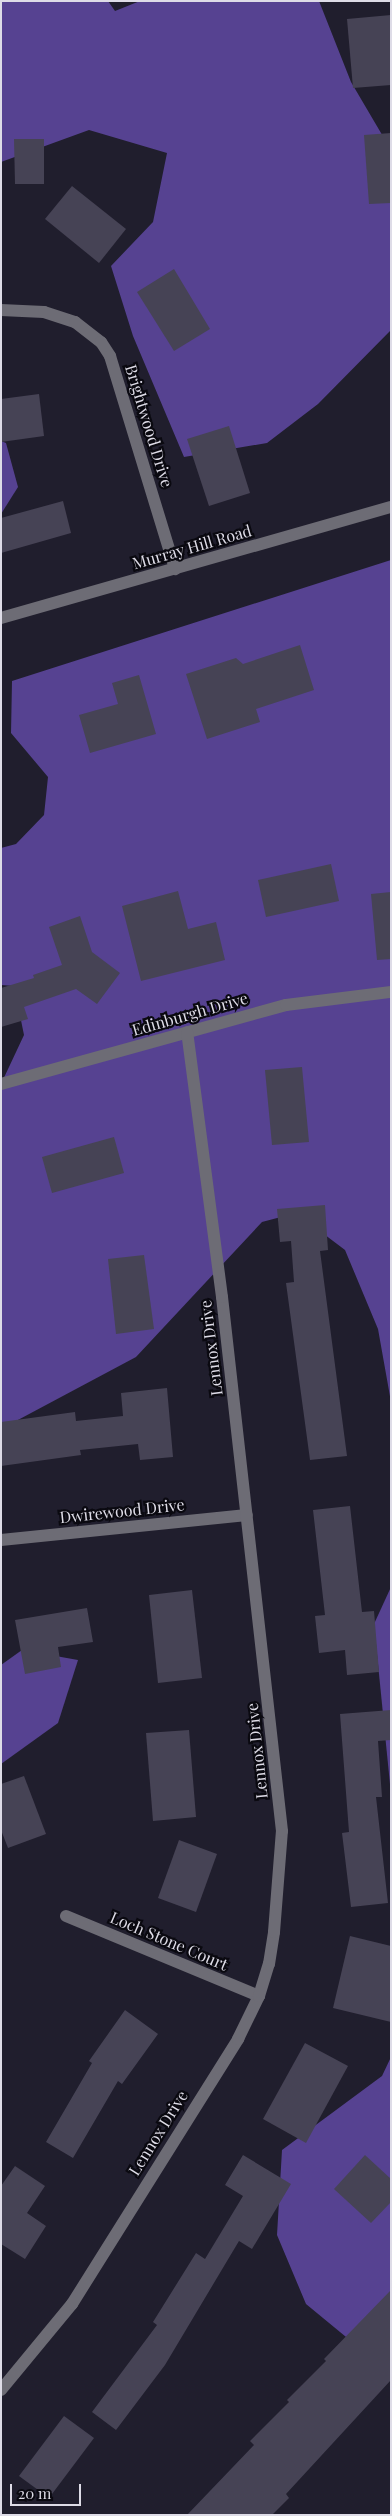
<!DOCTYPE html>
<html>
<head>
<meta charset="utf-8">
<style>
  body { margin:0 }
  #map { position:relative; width:392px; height:2516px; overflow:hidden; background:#201e2d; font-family:"Playfair Display",serif }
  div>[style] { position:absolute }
  .forest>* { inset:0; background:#564291 }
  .building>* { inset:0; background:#464355 }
  .minor>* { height:12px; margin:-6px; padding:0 6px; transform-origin:6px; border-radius:6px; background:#6d6c75 }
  span { translate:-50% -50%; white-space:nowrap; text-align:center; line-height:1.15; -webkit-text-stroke:4.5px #0a0910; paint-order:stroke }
  .street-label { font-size:16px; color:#dedce7 }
  .frame { position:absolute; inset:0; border:2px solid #dedce7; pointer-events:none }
  .scale { position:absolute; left:10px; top:2484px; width:71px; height:22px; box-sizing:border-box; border:2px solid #dedce7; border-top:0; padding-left:6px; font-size:15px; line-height:18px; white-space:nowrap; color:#dedce7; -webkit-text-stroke:4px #0a0910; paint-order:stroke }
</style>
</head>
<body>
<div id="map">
  <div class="forest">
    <i style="clip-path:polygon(1px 1px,108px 1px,115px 11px,140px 1px,319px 1px,351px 82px,391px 150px,391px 330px,318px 404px,267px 443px,184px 457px,133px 336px,111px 266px,153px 222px,167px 153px,89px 130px,1px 162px)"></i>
    <i style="clip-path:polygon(1px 441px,6px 443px,18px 487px,1px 514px)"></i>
    <i style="clip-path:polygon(391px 560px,391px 1402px,378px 1329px,345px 1250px,296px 1213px,262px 1222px,136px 1357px,1px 1429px,1px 1084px,24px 1035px,14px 986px,1px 985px,1px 848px,16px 844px,44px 815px,48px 777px,11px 733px,12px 681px)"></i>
    <i style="clip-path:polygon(391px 1587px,391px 1794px,374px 1624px)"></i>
    <i style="clip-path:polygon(22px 1650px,78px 1660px,58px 1723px,1px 1764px,1px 1665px)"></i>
    <i style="clip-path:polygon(391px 2057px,391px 2374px,306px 2304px,277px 2235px,282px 2150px,382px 2076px)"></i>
  </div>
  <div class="building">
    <i style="clip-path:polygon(391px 15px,391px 85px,353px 88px,347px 19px)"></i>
    <i style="clip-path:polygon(391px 133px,391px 203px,369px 204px,364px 135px)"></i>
    <i style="clip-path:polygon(14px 139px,44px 139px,44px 184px,15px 184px)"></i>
    <i style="clip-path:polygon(72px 186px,126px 229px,99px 263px,45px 219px)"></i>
    <i style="clip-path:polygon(174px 269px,210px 329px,174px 351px,137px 292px)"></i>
    <i style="clip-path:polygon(39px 394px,44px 436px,1px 442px,1px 399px)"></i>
    <i style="clip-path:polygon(229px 426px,250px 493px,209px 506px,187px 439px)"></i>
    <i style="clip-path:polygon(63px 501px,71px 533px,1px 553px,1px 518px)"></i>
    <i style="clip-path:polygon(300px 645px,314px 690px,256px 709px,260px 722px,207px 739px,186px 674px,236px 658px,243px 664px)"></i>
    <i style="clip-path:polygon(139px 675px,156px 734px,90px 753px,79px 715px,118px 704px,112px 683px)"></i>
    <i style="clip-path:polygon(331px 864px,339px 901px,266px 917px,258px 880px)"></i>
    <i style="clip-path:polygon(178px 891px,188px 929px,216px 922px,225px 960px,141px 981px,122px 906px)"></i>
    <i style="clip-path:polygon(391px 892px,391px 959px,377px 960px,371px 894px)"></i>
    <i style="clip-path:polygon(80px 916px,92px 952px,120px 973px,97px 1004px,76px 989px,24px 1007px,28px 1019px,1px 1027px,1px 988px,34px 978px,33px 975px,62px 965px,49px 927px)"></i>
    <i style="clip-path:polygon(302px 1067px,309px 1142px,272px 1145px,265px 1070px)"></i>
    <i style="clip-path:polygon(114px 1137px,124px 1173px,52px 1193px,42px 1157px)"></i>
    <i style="clip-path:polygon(325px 1205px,328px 1250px,320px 1251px,347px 1456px,310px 1460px,286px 1283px,294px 1282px,291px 1241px,280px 1242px,277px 1209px)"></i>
    <i style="clip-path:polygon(144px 1255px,154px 1329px,116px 1334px,108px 1259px)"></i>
    <i style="clip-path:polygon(167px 1388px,173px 1457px,140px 1460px,138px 1444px,80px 1450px,81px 1455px,1px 1466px,1px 1422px,75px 1412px,76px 1421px,123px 1416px,121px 1393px)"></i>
    <i style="clip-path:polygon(350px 1506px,362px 1612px,374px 1611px,379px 1672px,347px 1675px,345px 1650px,319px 1653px,315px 1616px,325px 1615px,313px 1510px)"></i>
    <i style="clip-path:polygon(192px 1590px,202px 1678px,158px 1683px,149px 1595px)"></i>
    <i style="clip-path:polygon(87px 1608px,93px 1642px,58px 1647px,61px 1667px,25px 1674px,15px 1620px)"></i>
    <i style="clip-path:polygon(391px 1710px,391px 1740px,378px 1741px,382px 1797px,376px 1797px,388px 1903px,351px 1907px,342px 1833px,349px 1832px,340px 1714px)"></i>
    <i style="clip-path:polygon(189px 1730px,196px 1817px,153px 1821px,146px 1733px)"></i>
    <i style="clip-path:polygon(24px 1776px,46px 1834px,8px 1848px,1px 1830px,1px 1784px)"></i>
    <i style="clip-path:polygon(179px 1840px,217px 1854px,196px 1912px,158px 1898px)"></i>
    <i style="clip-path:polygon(350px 1936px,391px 1946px,391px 2022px,333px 2008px)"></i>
    <i style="clip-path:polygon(125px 2010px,158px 2034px,122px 2084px,118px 2081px,73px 2158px,46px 2142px,92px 2063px,89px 2061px)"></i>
    <i style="clip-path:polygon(305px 2043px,348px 2066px,306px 2143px,263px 2119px)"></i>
    <i style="clip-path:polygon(243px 2155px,291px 2184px,252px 2249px,239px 2241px,165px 2365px,116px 2430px,92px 2412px,157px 2325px,153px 2322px,196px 2253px,205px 2259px,243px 2196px,225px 2185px)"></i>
    <i style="clip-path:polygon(365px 2155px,391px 2179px,391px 2202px,371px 2223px,334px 2189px)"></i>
    <i style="clip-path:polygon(15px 2166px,45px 2186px,27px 2213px,46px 2226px,25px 2259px,1px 2244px,1px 2186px)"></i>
    <i style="clip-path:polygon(391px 2290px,391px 2380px,286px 2494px,289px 2498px,272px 2515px,187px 2515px,254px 2445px,250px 2441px,289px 2402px,287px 2400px,326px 2361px,324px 2359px)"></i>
    <i style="clip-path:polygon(64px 2416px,94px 2438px,49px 2498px,19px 2476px)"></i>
  </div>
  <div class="minor">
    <i style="left:1px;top:310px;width:43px;rotate:2.7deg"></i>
    <i style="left:44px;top:312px;width:33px;rotate:18deg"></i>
    <i style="left:75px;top:322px;width:33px;rotate:38deg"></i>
    <i style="left:101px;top:342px;width:17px;rotate:57deg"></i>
    <i style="left:110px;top:356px;width:223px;rotate:73deg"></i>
    <i style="left:1px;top:618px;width:405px;rotate:-15.9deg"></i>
    <i style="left:1px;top:1084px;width:296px;rotate:-15.5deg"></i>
    <i style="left:286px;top:1005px;width:106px;rotate:-7.1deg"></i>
    <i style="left:1px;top:1540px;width:247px;rotate:-5.8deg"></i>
    <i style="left:66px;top:1916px;width:209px;rotate:22.5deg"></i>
    <i style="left:1px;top:2390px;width:112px;rotate:-50.5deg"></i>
    <i style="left:72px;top:2304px;width:313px;rotate:-57.9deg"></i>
    <i style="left:238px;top:2039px;width:48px;rotate:-64deg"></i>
    <i style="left:259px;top:1996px;width:34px;rotate:-73deg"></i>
    <i style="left:269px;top:1964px;width:32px;rotate:-81deg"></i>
    <i style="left:274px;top:1932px;width:101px;rotate:-85.5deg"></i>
    <i style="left:282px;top:1831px;width:537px;rotate:-96.41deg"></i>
    <i style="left:222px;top:1297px;width:267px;rotate:-97.5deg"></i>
  </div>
  <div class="street-label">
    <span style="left:149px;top:426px;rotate:73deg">Brightwood Drive</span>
    <span style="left:192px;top:547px;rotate:-16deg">Murray Hill Road</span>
    <span style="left:190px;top:1014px;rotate:-16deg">Edinburgh Drive</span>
    <span style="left:211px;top:1348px;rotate:-97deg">Lennox Drive</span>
    <span style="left:122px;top:1511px;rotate:-6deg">Dwirewood Drive</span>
    <span style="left:257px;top:1751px;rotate:-96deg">Lennox Drive</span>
    <span style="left:169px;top:1941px;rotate:23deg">Loch Stone Court</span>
    <span style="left:158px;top:2133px;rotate:-58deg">Lennox Drive</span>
  </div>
  <div class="frame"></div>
  <div class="scale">20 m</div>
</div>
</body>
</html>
